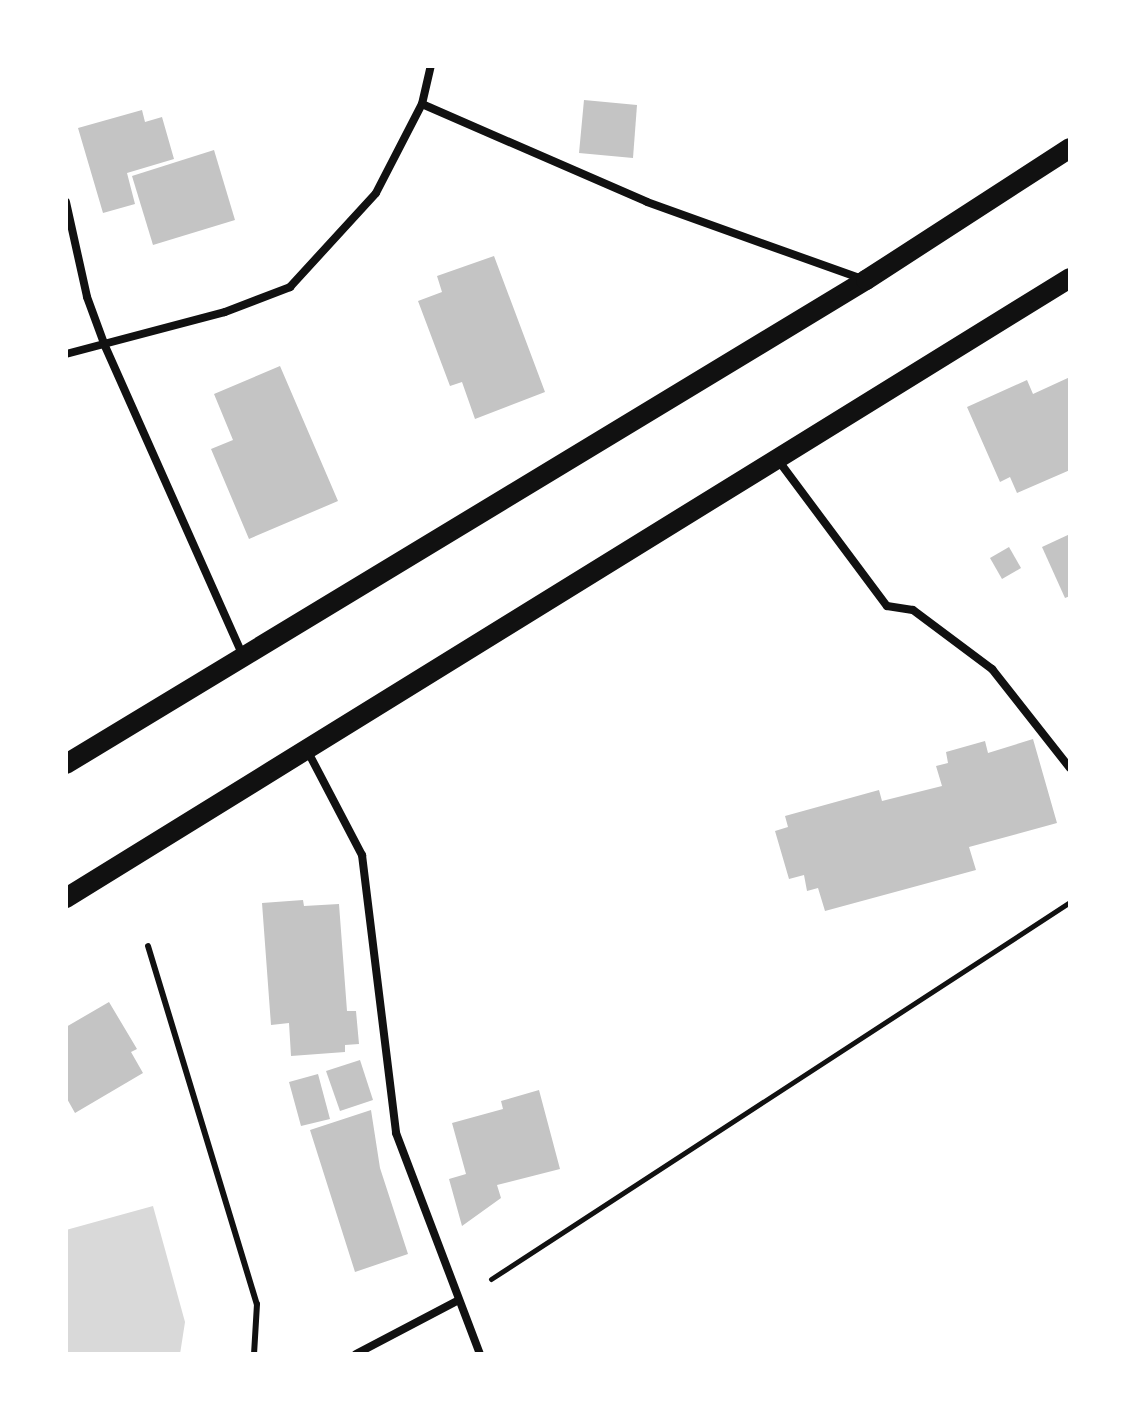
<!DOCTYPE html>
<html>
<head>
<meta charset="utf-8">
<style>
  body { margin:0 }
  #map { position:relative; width:1136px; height:1420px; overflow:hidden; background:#fff; font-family:"Titillium Web",sans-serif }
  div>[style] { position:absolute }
  .water>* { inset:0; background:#d9d9d9 }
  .building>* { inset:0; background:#c4c4c4 }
  .path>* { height:5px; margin:-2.5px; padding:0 2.5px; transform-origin:2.5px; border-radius:2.5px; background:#111 }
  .service>* { height:6px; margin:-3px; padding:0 3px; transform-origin:3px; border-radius:3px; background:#111 }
  .minor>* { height:8px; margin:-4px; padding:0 4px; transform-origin:4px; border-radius:4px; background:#111 }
  .primary>* { height:20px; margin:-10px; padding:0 10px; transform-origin:10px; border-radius:10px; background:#111 }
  span { translate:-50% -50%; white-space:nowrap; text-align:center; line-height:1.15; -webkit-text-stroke:8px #fff; paint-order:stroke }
  .frame { position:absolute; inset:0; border:68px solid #fff; pointer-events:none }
</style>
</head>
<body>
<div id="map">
  <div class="water">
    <i style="clip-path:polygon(153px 1206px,185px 1322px,180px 1354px,66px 1354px,66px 1230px)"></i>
  </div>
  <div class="building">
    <i style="clip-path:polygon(584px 100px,637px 105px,633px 158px,579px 153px)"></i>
    <i style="clip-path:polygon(142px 110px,145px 122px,162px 117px,174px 159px,127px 173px,135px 204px,103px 213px,78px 128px)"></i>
    <i style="clip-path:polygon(214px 150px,235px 220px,153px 245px,132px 176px)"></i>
    <i style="clip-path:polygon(494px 256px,545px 392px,475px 419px,462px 382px,450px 386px,418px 301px,442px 292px,437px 276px)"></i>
    <i style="clip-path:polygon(280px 366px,338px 501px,249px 539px,211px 449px,233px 440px,214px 394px)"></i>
    <i style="clip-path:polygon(1070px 377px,1070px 470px,1017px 493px,1010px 477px,1000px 482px,967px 407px,1027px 380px,1033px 394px)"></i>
    <i style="clip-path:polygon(1070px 534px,1070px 596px,1065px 598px,1042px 547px)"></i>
    <i style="clip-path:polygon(1009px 547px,1021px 568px,1002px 579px,990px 558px)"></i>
    <i style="clip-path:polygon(1033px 739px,1057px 823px,969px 847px,976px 870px,825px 911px,818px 888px,807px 891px,804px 875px,789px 879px,775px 831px,788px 827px,785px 816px,879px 790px,882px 801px,942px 786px,936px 766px,948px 763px,946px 752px,985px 741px,988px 753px)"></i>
    <i style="clip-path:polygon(303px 900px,304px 906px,339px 904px,347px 1011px,356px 1011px,359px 1044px,345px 1045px,345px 1052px,291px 1056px,289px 1023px,271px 1025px,262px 903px)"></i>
    <i style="clip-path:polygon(109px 1002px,137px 1049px,131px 1052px,143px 1073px,75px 1113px,66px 1097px,66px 1027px)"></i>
    <i style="clip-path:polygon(360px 1060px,373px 1100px,340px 1111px,326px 1071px)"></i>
    <i style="clip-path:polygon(318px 1074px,330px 1119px,301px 1126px,289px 1082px)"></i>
    <i style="clip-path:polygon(539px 1090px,560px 1169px,497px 1185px,501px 1198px,462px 1226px,449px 1179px,466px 1174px,452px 1123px,503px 1109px,501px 1101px)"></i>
    <i style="clip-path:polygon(371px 1110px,380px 1168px,408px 1254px,355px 1272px,310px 1130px)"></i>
  </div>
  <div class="path">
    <i style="left:491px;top:1279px;width:691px;rotate:-33.07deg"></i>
  </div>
  <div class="service">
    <i style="left:148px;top:946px;width:374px;rotate:73.1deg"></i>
    <i style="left:257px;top:1304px;width:50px;rotate:93.4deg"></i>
  </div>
  <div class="minor">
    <i style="left:422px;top:104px;width:245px;rotate:23.5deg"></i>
    <i style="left:647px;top:202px;width:228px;rotate:19.7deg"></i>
    <i style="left:66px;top:202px;width:97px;rotate:77.5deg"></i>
    <i style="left:87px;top:297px;width:52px;rotate:69.8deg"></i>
    <i style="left:105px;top:346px;width:337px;rotate:66deg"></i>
    <i style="left:66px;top:354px;width:164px;rotate:-14.8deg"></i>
    <i style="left:225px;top:312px;width:70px;rotate:-21deg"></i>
    <i style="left:290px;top:287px;width:127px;rotate:-47.5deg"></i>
    <i style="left:376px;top:193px;width:100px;rotate:-62.7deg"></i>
    <i style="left:422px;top:104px;width:39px;rotate:-77deg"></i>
    <i style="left:778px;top:460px;width:182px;rotate:53.3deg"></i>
    <i style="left:887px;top:606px;width:26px;rotate:9deg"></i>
    <i style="left:913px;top:610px;width:99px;rotate:36.8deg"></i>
    <i style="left:992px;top:669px;width:126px;rotate:51.8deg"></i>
    <i style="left:307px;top:750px;width:119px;rotate:62.4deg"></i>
    <i style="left:362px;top:855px;width:280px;rotate:83deg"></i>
    <i style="left:396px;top:1133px;width:236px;rotate:69.2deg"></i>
    <i style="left:356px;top:1354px;width:114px;rotate:-27.7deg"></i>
  </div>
  <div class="primary">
    <i style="left:66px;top:764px;width:935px;rotate:-31.17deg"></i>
    <i style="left:866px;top:280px;width:243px;rotate:-32.9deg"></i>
    <i style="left:66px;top:898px;width:1180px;rotate:-31.7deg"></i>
  </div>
  <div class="frame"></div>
</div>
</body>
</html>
